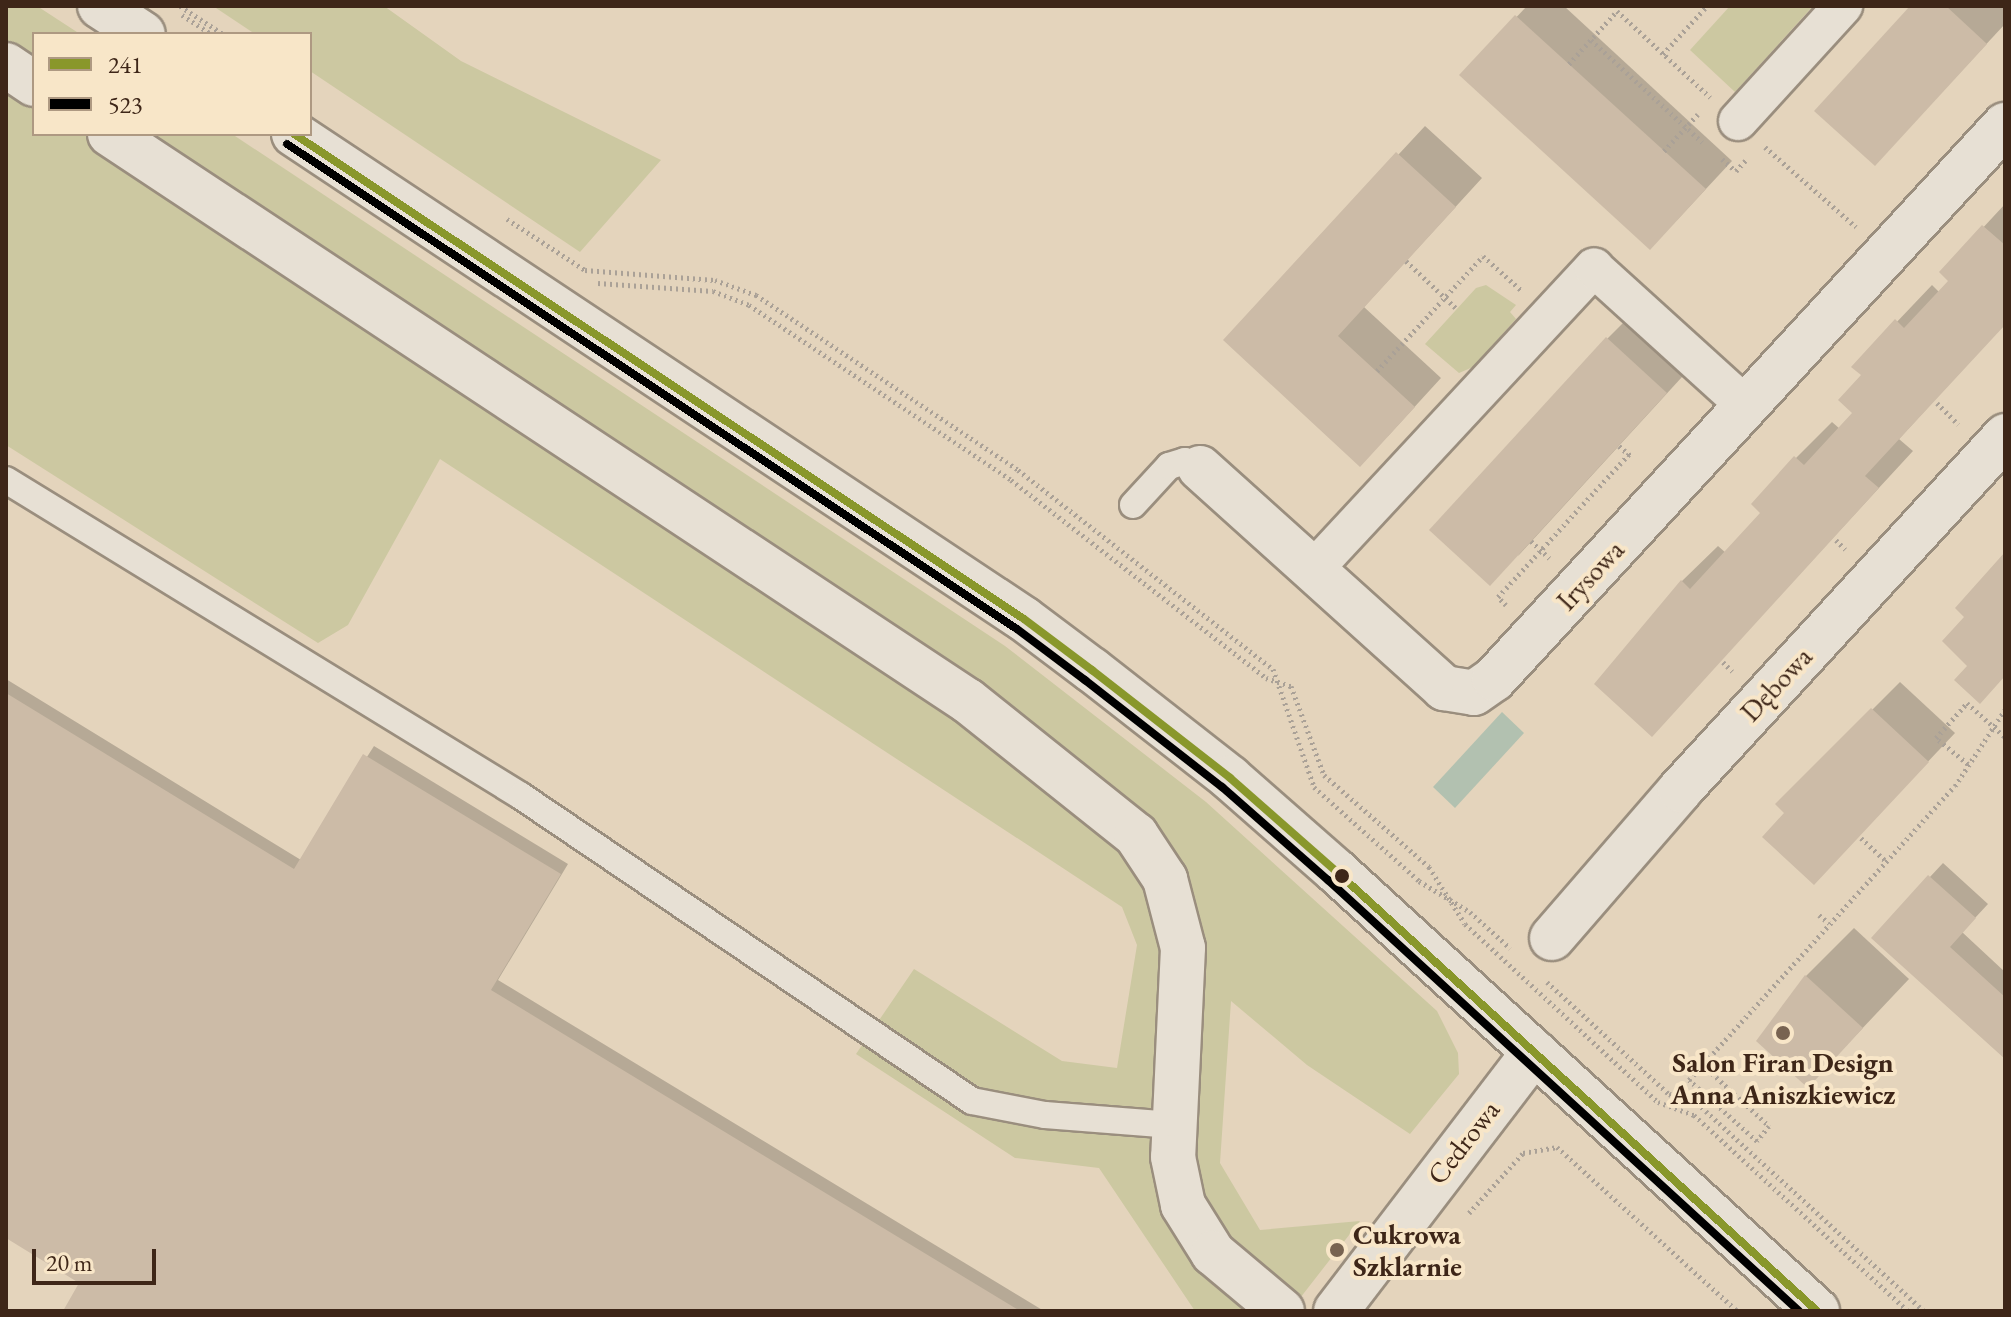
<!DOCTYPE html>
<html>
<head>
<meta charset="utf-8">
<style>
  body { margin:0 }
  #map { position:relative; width:2011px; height:1317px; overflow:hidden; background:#e4d4bc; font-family:"EB Garamond",serif }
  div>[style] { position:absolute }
  .green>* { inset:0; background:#ccc8a1 }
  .water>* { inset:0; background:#b2c1b0 }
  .shadow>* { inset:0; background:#0003 }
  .building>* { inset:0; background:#ccbba7 }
  .path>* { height:5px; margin-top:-2.5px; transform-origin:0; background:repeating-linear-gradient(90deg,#aaa197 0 2px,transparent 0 6px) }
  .roads { filter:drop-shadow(2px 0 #9a8e7e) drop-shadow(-2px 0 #9a8e7e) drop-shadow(0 2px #9a8e7e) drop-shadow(0 -2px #9a8e7e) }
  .service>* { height:26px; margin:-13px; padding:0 13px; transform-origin:13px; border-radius:13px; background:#e7e0d4 }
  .pedestrian>* { height:38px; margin:-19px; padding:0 19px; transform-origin:19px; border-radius:19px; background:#e7e0d4 }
  .minor>* { height:44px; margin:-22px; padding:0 22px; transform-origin:22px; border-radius:22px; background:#e7e0d4 }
  .tertiary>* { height:44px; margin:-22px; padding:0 22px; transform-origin:22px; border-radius:22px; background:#e7e0d4 }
  .bus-1>* { height:8px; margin:-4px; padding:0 4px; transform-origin:4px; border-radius:4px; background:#89972b }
  .bus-2>* { height:8px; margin:-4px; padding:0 4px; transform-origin:4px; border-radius:4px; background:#000 }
  .dots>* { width:22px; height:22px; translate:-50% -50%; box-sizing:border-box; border:4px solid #f8e6c8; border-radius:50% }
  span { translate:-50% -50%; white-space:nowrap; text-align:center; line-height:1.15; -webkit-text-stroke:8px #f8e6c8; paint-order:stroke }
  .street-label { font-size:28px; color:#3e2618 }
  .poi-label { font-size:28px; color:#3e2618; font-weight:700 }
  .left { translate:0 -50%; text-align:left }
  .frame { position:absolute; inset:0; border:8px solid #3e2618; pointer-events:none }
  .legend { position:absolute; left:32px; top:32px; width:280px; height:104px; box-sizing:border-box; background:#f8e6c8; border:2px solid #ae9982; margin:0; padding:10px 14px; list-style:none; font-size:24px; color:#3e2618 }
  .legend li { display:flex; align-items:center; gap:16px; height:40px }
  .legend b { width:40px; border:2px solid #ae9982 }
  .scale { position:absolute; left:32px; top:1249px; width:124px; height:36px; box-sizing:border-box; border:4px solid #3e2618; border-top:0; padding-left:10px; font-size:24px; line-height:28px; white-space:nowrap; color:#3e2618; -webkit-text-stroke:6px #f8e6c8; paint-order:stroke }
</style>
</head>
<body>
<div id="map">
  <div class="green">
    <i style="clip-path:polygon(6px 6px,37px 6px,80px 34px,34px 34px,34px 134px,232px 134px,1005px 646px,1206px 802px,1437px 1011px,1458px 1053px,1459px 1074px,1410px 1134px,1307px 1065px,1231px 1001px,1220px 1163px,1260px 1230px,1360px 1221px,1290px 1311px,1195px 1311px,1099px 1168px,1015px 1158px,856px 1054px,914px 969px,1062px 1061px,1117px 1068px,1137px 945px,1122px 907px,440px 459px,348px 625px,318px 643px,6px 445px)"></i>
    <i style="clip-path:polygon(213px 6px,384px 6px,461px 61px,661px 160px,580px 252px,310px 71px,310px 34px,255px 34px)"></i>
    <i style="clip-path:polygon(1730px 6px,1813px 6px,1735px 92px,1690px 50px)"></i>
    <i style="clip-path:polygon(1486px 285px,1516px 305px,1510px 312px,1516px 319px,1473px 367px,1459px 373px,1425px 344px,1476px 288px)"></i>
  </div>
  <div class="water">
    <i style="clip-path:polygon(1502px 712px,1524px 733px,1455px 808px,1433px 787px)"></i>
  </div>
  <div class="shadow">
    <i style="clip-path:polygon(1527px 6px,1564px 6px,1732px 161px,1677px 220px,1462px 75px)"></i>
    <i style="clip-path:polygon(1913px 6px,2003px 6px,2005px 24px,1875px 164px)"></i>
    <i style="clip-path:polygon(1425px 126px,1482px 178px,1364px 307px,1441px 378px,1388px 436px,1226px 340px)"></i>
    <i style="clip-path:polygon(2005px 204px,2005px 323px,1899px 439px,1913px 451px,1652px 734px,1596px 683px,1682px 581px,1718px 546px,1726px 553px,1763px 512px,1796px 458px,1832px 422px,1840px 429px,1855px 413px,1864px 375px,1854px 367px,1932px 285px,1940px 293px,1951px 281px,1942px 272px)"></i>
    <i style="clip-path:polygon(1635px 311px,1693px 365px,1518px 556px,1607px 339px)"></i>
    <i style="clip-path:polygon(6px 679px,301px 860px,374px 746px,568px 864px,498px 980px,1044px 1311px,65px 1311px,82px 1282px,6px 1236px)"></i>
    <i style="clip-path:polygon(1900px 682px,1955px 733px,1841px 854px,1778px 804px)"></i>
    <i style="clip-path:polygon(1943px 863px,1988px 904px,1962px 932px,2005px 972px,2005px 1058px,1873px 938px)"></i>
    <i style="clip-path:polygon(1854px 928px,1909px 979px,1808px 1086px,1759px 1041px,1806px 976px)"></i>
  </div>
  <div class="building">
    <i style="clip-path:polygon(1910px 6px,1946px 6px,1987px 44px,1875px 166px,1814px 111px)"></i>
    <i style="clip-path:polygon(1515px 15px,1706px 189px,1650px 250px,1459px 75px)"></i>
    <i style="clip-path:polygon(1396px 152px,1456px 207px,1338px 336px,1415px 407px,1360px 467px,1223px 340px)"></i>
    <i style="clip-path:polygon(1982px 225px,2005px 245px,2005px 325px,1865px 476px,1879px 488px,1652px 737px,1594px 684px,1681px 580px,1690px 589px,1760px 513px,1751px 504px,1794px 456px,1804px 465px,1852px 413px,1838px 400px,1861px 375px,1851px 367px,1895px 319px,1904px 328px,1948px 281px,1939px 272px)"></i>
    <i style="clip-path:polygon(1606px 337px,1667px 393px,1490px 586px,1429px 530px)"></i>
    <i style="clip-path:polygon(2005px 552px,2005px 676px,1980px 704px,1954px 680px,1967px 666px,1942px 641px,1964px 617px,1955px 608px)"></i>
    <i style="clip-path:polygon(6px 693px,294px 869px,363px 754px,561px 874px,491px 990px,1020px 1311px,63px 1311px,79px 1283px,6px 1238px)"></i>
    <i style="clip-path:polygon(1871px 708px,1929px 762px,1814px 885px,1762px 837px,1784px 813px,1775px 804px)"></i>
    <i style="clip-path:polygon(1928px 875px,1976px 918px,1950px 947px,2005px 997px,2005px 1059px,1871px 938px)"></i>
    <i style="clip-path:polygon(1805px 975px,1863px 1028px,1808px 1088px,1756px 1041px)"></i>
  </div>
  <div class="path">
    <i style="left:180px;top:6px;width:51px;rotate:33.1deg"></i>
    <i style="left:182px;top:15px;width:35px;rotate:33deg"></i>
    <i style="left:1591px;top:40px;width:151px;rotate:42.6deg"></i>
    <i style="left:1663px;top:54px;width:65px;rotate:-47.5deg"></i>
    <i style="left:1569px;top:64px;width:72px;rotate:-47.8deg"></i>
    <i style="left:1617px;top:11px;width:127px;rotate:42.8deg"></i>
    <i style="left:1765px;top:147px;width:121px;rotate:41.3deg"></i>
    <i style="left:1664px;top:151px;width:50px;rotate:-47.4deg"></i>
    <i style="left:1722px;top:159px;width:18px;rotate:41deg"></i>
    <i style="left:1736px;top:171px;width:15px;rotate:-48deg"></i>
    <i style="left:507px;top:219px;width:93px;rotate:33.2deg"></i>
    <i style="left:585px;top:270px;width:130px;rotate:4.4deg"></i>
    <i style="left:715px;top:280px;width:44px;rotate:20.1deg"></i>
    <i style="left:756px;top:295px;width:315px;rotate:33.7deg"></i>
    <i style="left:1018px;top:470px;width:323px;rotate:38deg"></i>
    <i style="left:1273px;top:669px;width:125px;rotate:70.8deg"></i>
    <i style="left:1314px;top:787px;width:141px;rotate:41.8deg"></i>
    <i style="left:1419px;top:881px;width:60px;rotate:31.3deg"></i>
    <i style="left:1470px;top:912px;width:54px;rotate:42deg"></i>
    <i style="left:1406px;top:261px;width:70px;rotate:43.3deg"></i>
    <i style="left:598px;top:283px;width:115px;rotate:4deg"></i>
    <i style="left:713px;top:291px;width:39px;rotate:21deg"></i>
    <i style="left:749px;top:305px;width:315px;rotate:33.7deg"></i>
    <i style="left:1011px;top:480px;width:323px;rotate:37.8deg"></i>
    <i style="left:1266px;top:678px;width:26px;rotate:18deg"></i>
    <i style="left:1291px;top:686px;width:95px;rotate:69.7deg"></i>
    <i style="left:1324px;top:775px;width:140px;rotate:41.2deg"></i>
    <i style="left:1429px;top:867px;width:67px;rotate:57.7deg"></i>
    <i style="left:1465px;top:924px;width:263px;rotate:42.7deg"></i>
    <i style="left:1658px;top:1102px;width:38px;rotate:20deg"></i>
    <i style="left:1694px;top:1115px;width:290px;rotate:42.5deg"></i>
    <i style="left:1377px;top:371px;width:156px;rotate:-47.3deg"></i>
    <i style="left:1483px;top:256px;width:52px;rotate:41.9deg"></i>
    <i style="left:1937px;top:403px;width:30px;rotate:45deg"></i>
    <i style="left:1619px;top:446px;width:16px;rotate:40deg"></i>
    <i style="left:1836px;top:540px;width:13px;rotate:45deg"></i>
    <i style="left:1531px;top:541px;width:25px;rotate:43deg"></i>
    <i style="left:1506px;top:605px;width:11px;rotate:-135deg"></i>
    <i style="left:1498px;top:597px;width:194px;rotate:-47.5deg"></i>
    <i style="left:1723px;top:662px;width:13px;rotate:45deg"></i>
    <i style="left:1968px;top:764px;width:41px;rotate:-140.9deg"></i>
    <i style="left:1936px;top:738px;width:47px;rotate:-48.5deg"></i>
    <i style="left:1967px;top:703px;width:51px;rotate:41.8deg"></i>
    <i style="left:1861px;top:838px;width:34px;rotate:43deg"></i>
    <i style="left:1819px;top:915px;width:13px;rotate:39deg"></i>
    <i style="left:1547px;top:982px;width:166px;rotate:42.6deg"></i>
    <i style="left:1669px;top:1094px;width:29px;rotate:18deg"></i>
    <i style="left:1697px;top:1103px;width:308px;rotate:42.5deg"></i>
    <i style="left:1703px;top:1065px;width:90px;rotate:42.7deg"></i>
    <i style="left:1769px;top:1126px;width:19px;rotate:129deg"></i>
    <i style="left:1757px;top:1141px;width:91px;rotate:-138.1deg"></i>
    <i style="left:1689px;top:1080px;width:396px;rotate:-47.9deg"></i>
    <i style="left:1955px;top:786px;width:91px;rotate:-56.7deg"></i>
    <i style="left:1469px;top:1213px;width:81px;rotate:-48deg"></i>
    <i style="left:1523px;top:1153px;width:35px;rotate:-10deg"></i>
    <i style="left:1557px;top:1147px;width:244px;rotate:42.3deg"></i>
  </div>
  <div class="roads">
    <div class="service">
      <i style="left:6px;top:480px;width:604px;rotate:31.53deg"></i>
      <i style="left:521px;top:796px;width:544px;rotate:34.07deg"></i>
      <i style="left:972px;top:1101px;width:74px;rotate:10.9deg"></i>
      <i style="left:1045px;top:1115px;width:128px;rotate:4.5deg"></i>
      <i style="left:1133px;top:505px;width:53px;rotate:-47.3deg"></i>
      <i style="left:1169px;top:466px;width:17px;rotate:-17deg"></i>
      <i style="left:1185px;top:461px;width:17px;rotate:25deg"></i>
    </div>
    <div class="pedestrian">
      <i style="left:1738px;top:121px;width:156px;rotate:-47.6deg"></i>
      <i style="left:1313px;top:570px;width:413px;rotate:-47.1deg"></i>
      <i style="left:1594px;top:268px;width:205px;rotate:42.2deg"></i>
    </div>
    <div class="minor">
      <i style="left:6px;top:65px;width:34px;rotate:34deg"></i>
      <i style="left:110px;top:134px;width:1028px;rotate:33.46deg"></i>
      <i style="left:968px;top:701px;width:215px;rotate:38.6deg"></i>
      <i style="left:1136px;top:835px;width:53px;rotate:56.6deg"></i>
      <i style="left:1165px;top:879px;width:71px;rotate:75.4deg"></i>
      <i style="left:1183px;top:948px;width:209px;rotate:92.7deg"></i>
      <i style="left:1173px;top:1157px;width:49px;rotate:78.2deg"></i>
      <i style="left:1183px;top:1205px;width:57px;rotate:58deg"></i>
      <i style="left:1213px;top:1253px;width:90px;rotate:40deg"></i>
      <i style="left:1200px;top:468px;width:329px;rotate:42deg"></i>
      <i style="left:1444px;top:688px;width:30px;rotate:9deg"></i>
      <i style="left:1474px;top:693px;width:24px;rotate:-35deg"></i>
      <i style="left:1494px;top:679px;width:754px;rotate:-47.31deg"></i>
      <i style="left:1552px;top:938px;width:196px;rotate:-49.1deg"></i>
      <i style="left:1680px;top:790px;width:481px;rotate:-47.4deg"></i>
      <i style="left:1336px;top:1311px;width:326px;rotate:-52.6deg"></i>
    </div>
    <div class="tertiary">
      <i style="left:100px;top:6px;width:51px;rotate:33.1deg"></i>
      <i style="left:294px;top:134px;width:876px;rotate:33.6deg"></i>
      <i style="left:1024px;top:619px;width:85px;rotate:36.9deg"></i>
      <i style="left:1092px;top:670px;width:175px;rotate:38deg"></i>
      <i style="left:1230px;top:778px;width:141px;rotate:41.3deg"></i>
      <i style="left:1336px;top:871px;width:652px;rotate:42.45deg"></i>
    </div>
  </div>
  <div class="bus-1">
    <i style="left:294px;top:134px;width:876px;rotate:33.6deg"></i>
    <i style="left:1024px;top:619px;width:85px;rotate:36.9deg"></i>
    <i style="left:1092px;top:670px;width:175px;rotate:38deg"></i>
    <i style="left:1230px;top:778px;width:141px;rotate:41.3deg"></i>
    <i style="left:1336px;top:871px;width:652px;rotate:42.45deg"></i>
  </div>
  <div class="bus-2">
    <i style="left:287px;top:144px;width:876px;rotate:33.6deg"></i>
    <i style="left:1017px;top:629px;width:85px;rotate:36.9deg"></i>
    <i style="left:1085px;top:680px;width:174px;rotate:38deg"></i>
    <i style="left:1222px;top:787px;width:141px;rotate:41.3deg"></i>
    <i style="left:1328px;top:880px;width:638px;rotate:42.46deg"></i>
  </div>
  <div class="dots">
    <i style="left:1342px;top:876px;background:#3e2618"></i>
    <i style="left:1783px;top:1033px;background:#786351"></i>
    <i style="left:1337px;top:1250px;background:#786351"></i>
  </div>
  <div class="street-label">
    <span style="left:1590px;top:575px;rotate:-47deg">Irysowa</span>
    <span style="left:1776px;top:684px;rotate:-47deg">Dębowa</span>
    <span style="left:1463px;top:1142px;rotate:-52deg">Cedrowa</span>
  </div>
  <div class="poi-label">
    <span style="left:1783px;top:1078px">Salon Firan Design<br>Anna Aniszkiewicz</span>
    <span class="left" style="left:1353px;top:1250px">Cukrowa<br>Szklarnie</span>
  </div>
  <div class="frame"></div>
  <ul class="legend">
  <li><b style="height:10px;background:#89972b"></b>241</li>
  <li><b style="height:10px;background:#000"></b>523</li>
  </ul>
  <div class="scale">20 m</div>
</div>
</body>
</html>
